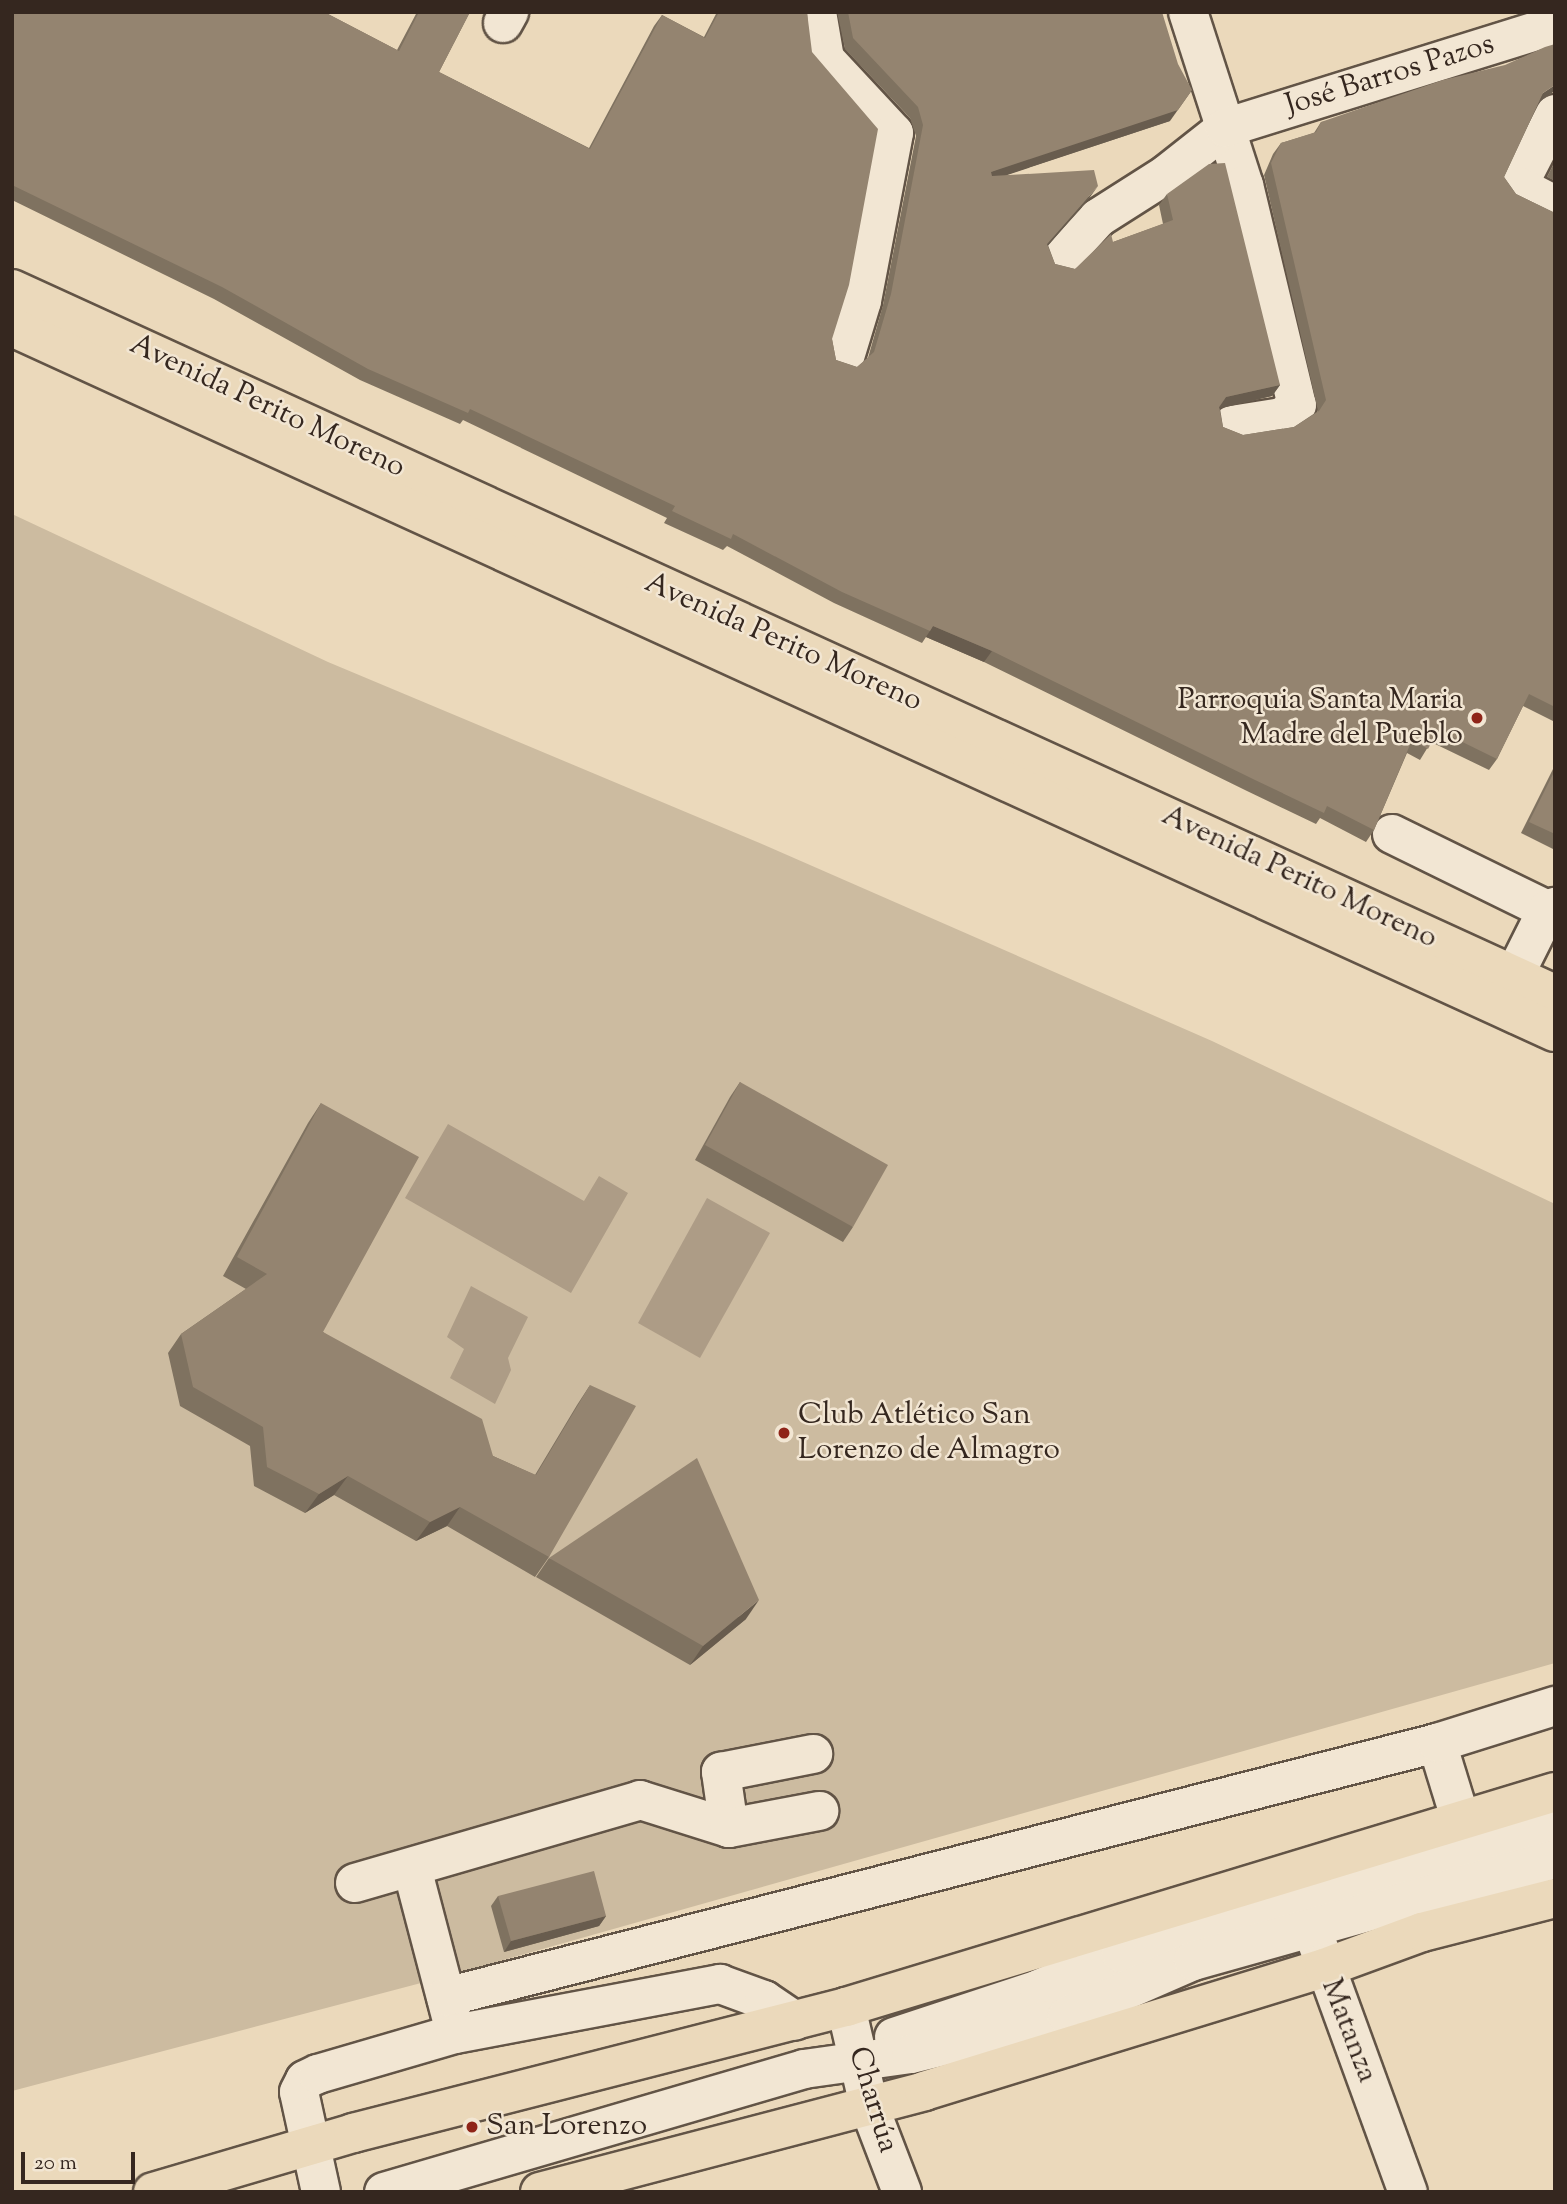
<!DOCTYPE html>
<html>
<head>
<meta charset="utf-8">
<style>
  body { margin:0 }
  #map { position:relative; width:1567px; height:2204px; overflow:hidden; background:#ebd9bb; font-family:"Sorts Mill Goudy",serif }
  div>[style] { position:absolute }
  .green>* { inset:0; background:#ccbba0 }
  .water>* { inset:0; background:#ad9c86 }
  .roads { filter:drop-shadow(2px 0 #625446) drop-shadow(-2px 0 #625446) drop-shadow(0 2px #625446) drop-shadow(0 -2px #625446) }
  .minor>* { height:38px; margin:-19px; padding:0 19px; transform-origin:19px; border-radius:19px; background:#f2e6d3 }
  .major>* { height:38px; margin:-19px; padding:0 19px; transform-origin:19px; border-radius:19px; background:#ebd9bb }
  .wall>* { inset:0; background:#7f7260 }
  .shaded-wall>* { inset:0; background:#685c4e }
  .building>* { inset:0; background:#948470 }
  .dots>* { width:19px; height:19px; translate:-50% -50%; box-sizing:border-box; border:4px solid #f2e6d3; border-radius:50% }
  span { translate:-50% -50%; white-space:nowrap; text-align:center; line-height:1.15; -webkit-text-stroke:5px #f2e6d3; paint-order:stroke }
  .street-label { font-size:30px; color:#35271f }
  .poi-label { font-size:30px; color:#35271f }
  .right { translate:-100% -50%; text-align:right }
  .left { translate:0 -50%; text-align:left }
  .frame { position:absolute; inset:0; border:14px solid #35271f; pointer-events:none }
  .scale { position:absolute; left:21px; top:2152px; width:114px; height:32px; box-sizing:border-box; border:4px solid #35271f; border-top:0; padding-left:9px; font-size:21px; line-height:24px; white-space:nowrap; color:#35271f; -webkit-text-stroke:5px #f2e6d3; paint-order:stroke }
</style>
</head>
<body>
<div id="map">
  <div class="green">
    <i style="clip-path:polygon(12px 514px,328px 662px,762px 844px,1212px 1041px,1555px 1204px,1555px 1663px,440px 1978px,12px 2091px)"></i>
  </div>
  <div class="water">
    <i style="clip-path:polygon(448px 1124px,584px 1201px,599px 1176px,628px 1193px,571px 1293px,405px 1198px)"></i>
    <i style="clip-path:polygon(707px 1198px,770px 1233px,700px 1358px,638px 1323px)"></i>
    <i style="clip-path:polygon(471px 1286px,528px 1317px,508px 1358px,511px 1370px,495px 1404px,450px 1378px,464px 1349px,447px 1337px)"></i>
  </div>
  <div class="roads">
    <div class="minor">
      <i style="left:817px;top:12px;width:48px;rotate:80.3deg"></i>
      <i style="left:825px;top:59px;width:101px;rotate:47deg"></i>
      <i style="left:894px;top:133px;width:171px;rotate:100.8deg"></i>
      <i style="left:862px;top:301px;width:59px;rotate:106.9deg"></i>
      <i style="left:1188px;top:12px;width:182px;rotate:72.1deg"></i>
      <i style="left:1244px;top:185px;width:226px;rotate:76.5deg"></i>
      <i style="left:1297px;top:405px;width:19px;rotate:141deg"></i>
      <i style="left:1282px;top:417px;width:51px;rotate:170.9deg"></i>
      <i style="left:503px;top:23px;width:13px;rotate:-61deg"></i>
      <i style="left:1555px;top:114px;width:81px;rotate:117.2deg"></i>
      <i style="left:1518px;top:186px;width:42px;rotate:27.2deg"></i>
      <i style="left:1061px;top:259px;width:55px;rotate:-47.9deg"></i>
      <i style="left:1098px;top:218px;width:82px;rotate:-32.5deg"></i>
      <i style="left:1167px;top:174px;width:74px;rotate:-38.4deg"></i>
      <i style="left:1225px;top:128px;width:346px;rotate:-17.3deg"></i>
      <i style="left:1392px;top:834px;width:173px;rotate:26.1deg"></i>
      <i style="left:1547px;top:910px;width:9px;rotate:-21deg"></i>
      <i style="left:1514px;top:976px;width:74px;rotate:-63.4deg"></i>
      <i style="left:1437px;top:1743px;width:82px;rotate:72.9deg"></i>
      <i style="left:729px;top:1828px;width:57px;rotate:-98.1deg"></i>
      <i style="left:721px;top:1772px;width:94px;rotate:-11.1deg"></i>
      <i style="left:412px;top:1868px;width:158px;rotate:75.3deg"></i>
      <i style="left:355px;top:1883px;width:297px;rotate:-16.2deg"></i>
      <i style="left:640px;top:1800px;width:93px;rotate:17.5deg"></i>
      <i style="left:729px;top:1828px;width:92px;rotate:-10.7deg"></i>
      <i style="left:1315px;top:1937px;width:271px;rotate:70deg"></i>
      <i style="left:446px;top:1997px;width:1023px;rotate:-14.38deg"></i>
      <i style="left:1437px;top:1743px;width:124px;rotate:-17.4deg"></i>
      <i style="left:846px;top:2007px;width:102px;rotate:76.9deg"></i>
      <i style="left:869px;top:2106px;width:92px;rotate:69deg"></i>
      <i style="left:894px;top:2037px;width:153px;rotate:-18.3deg"></i>
      <i style="left:1039px;top:1989px;width:90px;rotate:-23.7deg"></i>
      <i style="left:1121px;top:1953px;width:452px;rotate:-16.3deg"></i>
      <i style="left:321px;top:2192px;width:102px;rotate:-102.4deg"></i>
      <i style="left:299px;top:2092px;width:13px;rotate:-63deg"></i>
      <i style="left:305px;top:2080px;width:14px;rotate:-25deg"></i>
      <i style="left:318px;top:2074px;width:143px;rotate:-16.3deg"></i>
      <i style="left:455px;top:2034px;width:270px;rotate:-10.7deg"></i>
      <i style="left:720px;top:1984px;width:47px;rotate:20deg"></i>
      <i style="left:764px;top:2000px;width:37px;rotate:34deg"></i>
      <i style="left:384px;top:2192px;width:438px;rotate:-16.3deg"></i>
      <i style="left:804px;top:2069px;width:108px;rotate:-8deg"></i>
      <i style="left:911px;top:2054px;width:161px;rotate:-13.7deg"></i>
      <i style="left:1067px;top:2016px;width:137px;rotate:-23.6deg"></i>
      <i style="left:1193px;top:1961px;width:376px;rotate:-15.7deg"></i>
    </div>
    <div class="major">
      <i style="left:12px;top:289px;width:1696px;rotate:24.56deg"></i>
      <i style="left:12px;top:327px;width:1696px;rotate:24.56deg"></i>
      <i style="left:153px;top:2192px;width:209px;rotate:-16.4deg"></i>
      <i style="left:353px;top:2133px;width:509px;rotate:-14.34deg"></i>
      <i style="left:846px;top:2007px;width:741px;rotate:-16.87deg"></i>
      <i style="left:540px;top:2192px;width:397px;rotate:-14.7deg"></i>
      <i style="left:924px;top:2091px;width:418px;rotate:-17.1deg"></i>
      <i style="left:1324px;top:1968px;width:104px;rotate:-20.2deg"></i>
      <i style="left:1422px;top:1932px;width:137px;rotate:-14.3deg"></i>
    </div>
  </div>
  <div class="wall">
    <i style="clip-path:polygon(12px 12px,328px 14px,397px 50px,417px 12px,470px 12px,439px 72px,589px 148px,654px 26px,662px 15px,704px 37px,717px 12px,807px 12px,832px 339px,836px 360px,857px 367px,868px 358px,883px 305px,916px 136px,910px 118px,845px 49px,837px 12px,1162px 12px,1170px 121px,1006px 175px,1090px 197px,1048px 245px,1055px 264px,1075px 269px,1113px 242px,1163px 224px,1159px 205px,1167px 194px,1280px 385px,1272px 396px,1220px 408px,1223px 427px,1243px 435px,1294px 427px,1318px 411px,1264px 175px,1273px 154px,1281px 143px,1314px 133px,1321px 122px,1553px 92px,1539px 102px,1504px 177px,1516px 194px,1555px 213px,1555px 722px,1523px 706px,1497px 759px,1489px 770px,1431px 742px,1420px 760px,1407px 753px,1374px 830px,1366px 842px,1320px 818px,1316px 824px,1247px 791px,984px 662px,926px 637px,922px 643px,834px 603px,727px 546px,723px 550px,664px 523px,667px 518px,463px 420px,460px 424px,360px 380px,214px 299px,12px 200px)"></i>
    <i style="clip-path:polygon(1555px 161px,1555px 181px,1547px 177px)"></i>
    <i style="clip-path:polygon(1555px 765px,1555px 850px,1521px 833px)"></i>
    <i style="clip-path:polygon(740px 1082px,853px 1227px,843px 1242px,695px 1160px,730px 1097px)"></i>
    <i style="clip-path:polygon(321px 1103px,323px 1332px,493px 1456px,535px 1475px,577px 1405px,590px 1385px,549px 1557px,535px 1577px,447px 1526px,416px 1541px,334px 1495px,305px 1513px,254px 1486px,250px 1446px,180px 1406px,168px 1353px,181px 1334px,246px 1289px,223px 1276px,308px 1123px)"></i>
    <i style="clip-path:polygon(549px 1558px,746px 1619px,690px 1665px,536px 1577px)"></i>
    <i style="clip-path:polygon(498px 1896px,606px 1916px,599px 1926px,504px 1952px,491px 1906px)"></i>
  </div>
  <div class="shaded-wall">
    <i style="clip-path:polygon(1555px 85px,1555px 93px,1553px 92px,1536px 104px,1543px 93px)"></i>
    <i style="clip-path:polygon(1192px 90px,1170px 121px,983px 183px,991px 172px)"></i>
    <i style="clip-path:polygon(1098px 186px,1090px 197px,1040px 255px,1047px 244px)"></i>
    <i style="clip-path:polygon(1280px 385px,1272px 396px,1218px 409px,1226px 397px)"></i>
    <i style="clip-path:polygon(933px 626px,992px 651px,984px 662px,926px 637px)"></i>
    <i style="clip-path:polygon(348px 1476px,334px 1495px,305px 1513px,319px 1494px)"></i>
    <i style="clip-path:polygon(460px 1507px,447px 1526px,416px 1541px,430px 1522px)"></i>
    <i style="clip-path:polygon(759px 1600px,746px 1619px,690px 1665px,703px 1646px)"></i>
    <i style="clip-path:polygon(606px 1916px,599px 1926px,504px 1952px,511px 1941px)"></i>
  </div>
  <div class="building">
    <i style="clip-path:polygon(12px 12px,329px 12px,328px 14px,399px 51px,419px 12px,470px 12px,439px 72px,590px 149px,662px 15px,705px 38px,719px 12px,807px 12px,812px 52px,878px 129px,849px 285px,832px 339px,836px 360px,857px 367px,874px 352px,891px 294px,923px 125px,918px 107px,853px 38px,848px 12px,1162px 12px,1178px 64px,1192px 90px,1178px 110px,991px 172px,992px 176px,1094px 170px,1098px 186px,1047px 244px,1055px 264px,1075px 269px,1111px 234px,1113px 242px,1173px 220px,1167px 194px,1209px 164px,1225px 163px,1280px 385px,1226px 397px,1219px 407px,1223px 427px,1243px 435px,1294px 427px,1319px 411px,1326px 400px,1271px 163px,1281px 143px,1316px 132px,1321px 122px,1443px 80px,1505px 65px,1545px 47px,1555px 44px,1555px 85px,1543px 93px,1504px 177px,1516px 194px,1555px 213px,1555px 707px,1529px 694px,1497px 759px,1438px 730px,1428px 749px,1412px 740px,1374px 830px,1327px 806px,1324px 813px,1255px 780px,992px 651px,933px 626px,930px 631px,842px 592px,733px 534px,731px 539px,672px 511px,675px 506px,470px 409px,468px 413px,368px 369px,222px 287px,12px 185px)"></i>
    <i style="clip-path:polygon(1555px 770px,1555px 834px,1529px 822px)"></i>
    <i style="clip-path:polygon(740px 1082px,888px 1165px,853px 1227px,705px 1145px)"></i>
    <i style="clip-path:polygon(321px 1103px,419px 1157px,323px 1332px,482px 1419px,493px 1456px,536px 1475px,590px 1385px,636px 1406px,549px 1557px,460px 1507px,430px 1522px,348px 1476px,319px 1494px,267px 1467px,263px 1427px,193px 1387px,181px 1334px,267px 1274px,237px 1257px)"></i>
    <i style="clip-path:polygon(697px 1458px,759px 1600px,703px 1646px,549px 1558px)"></i>
    <i style="clip-path:polygon(594px 1871px,606px 1916px,511px 1941px,498px 1896px)"></i>
  </div>
  <div class="dots">
    <i style="left:1477px;top:718px;background:#8f2418"></i>
    <i style="left:784px;top:1433px;background:#8f2418"></i>
    <i style="left:472px;top:2127px;background:#8f2418"></i>
  </div>
  <div class="street-label">
    <span style="left:1390px;top:76px;rotate:-17deg">José Barros Pazos</span>
    <span style="left:267px;top:407px;rotate:25deg">Avenida Perito Moreno</span>
    <span style="left:783px;top:643px;rotate:24deg">Avenida Perito Moreno</span>
    <span style="left:1299px;top:878px;rotate:25deg">Avenida Perito Moreno</span>
    <span style="left:1348px;top:2031px;rotate:69deg">Matanza</span>
    <span style="left:872px;top:2100px;rotate:73deg">Charrúa</span>
  </div>
  <div class="poi-label">
    <span class="right" style="left:1463px;top:718px">Parroquia Santa Maria<br>Madre del Pueblo</span>
    <span class="left" style="left:798px;top:1433px">Club Atlético San<br>Lorenzo de Almagro</span>
    <span class="left" style="left:486px;top:2127px">San Lorenzo</span>
  </div>
  <div class="frame"></div>
  <div class="scale">20 m</div>
</div>
</body>
</html>
